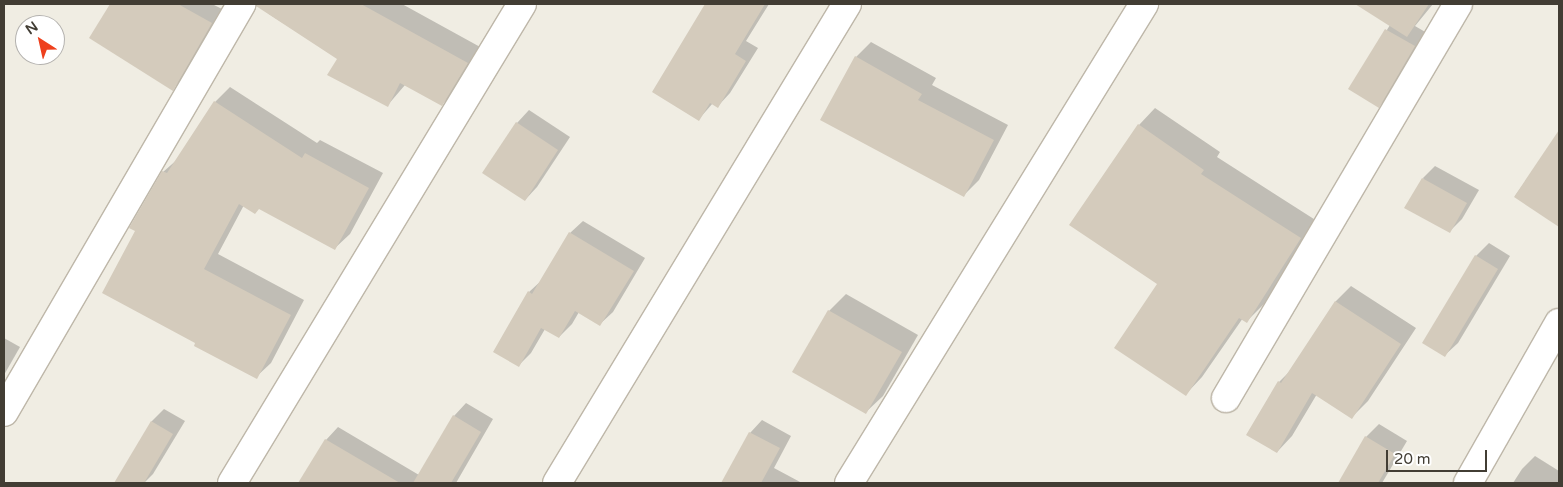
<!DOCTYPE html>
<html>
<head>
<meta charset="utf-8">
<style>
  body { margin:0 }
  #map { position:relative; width:1563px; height:487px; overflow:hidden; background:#f0ede3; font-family:"Varela Round",sans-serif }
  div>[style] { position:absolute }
  .shadow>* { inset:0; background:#0003 }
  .building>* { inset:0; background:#d4cbbc }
  .roads { filter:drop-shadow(1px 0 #beb7a9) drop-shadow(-1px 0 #beb7a9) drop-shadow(0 1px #beb7a9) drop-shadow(0 -1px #beb7a9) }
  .minor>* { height:28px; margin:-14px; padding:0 14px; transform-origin:14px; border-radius:14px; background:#fff }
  span { translate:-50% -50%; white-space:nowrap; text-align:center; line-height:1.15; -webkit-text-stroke:5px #fff; paint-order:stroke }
  .frame { position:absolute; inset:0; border:5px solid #423d34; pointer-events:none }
  .north { position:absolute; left:15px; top:15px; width:50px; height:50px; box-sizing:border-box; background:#fff; border:1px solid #b3b1ae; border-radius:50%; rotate:325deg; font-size:14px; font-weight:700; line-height:20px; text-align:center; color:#423d34 }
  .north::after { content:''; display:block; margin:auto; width:18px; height:22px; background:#ee401d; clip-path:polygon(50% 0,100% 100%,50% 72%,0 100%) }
  .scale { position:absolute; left:1386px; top:450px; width:101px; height:22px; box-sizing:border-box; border:2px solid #423d34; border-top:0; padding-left:6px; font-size:15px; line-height:18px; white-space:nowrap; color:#423d34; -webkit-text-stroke:4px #fff; paint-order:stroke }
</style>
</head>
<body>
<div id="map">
  <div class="shadow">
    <i style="clip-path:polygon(112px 4px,212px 4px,224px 10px,185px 76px,172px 89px,91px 38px)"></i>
    <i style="clip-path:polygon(276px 4px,402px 4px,482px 48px,457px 90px,442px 104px,405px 85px,387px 106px,338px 58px,269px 14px)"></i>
    <i style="clip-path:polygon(706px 4px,769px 4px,746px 41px,758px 48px,730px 93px,718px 106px,713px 103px,699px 119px,654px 92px)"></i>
    <i style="clip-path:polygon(1357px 4px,1433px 4px,1415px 26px,1427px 33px,1391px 94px,1379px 106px,1350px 89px,1390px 25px)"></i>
    <i style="clip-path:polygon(871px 42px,936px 78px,932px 85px,1008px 125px,979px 180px,964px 195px,856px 57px)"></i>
    <i style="clip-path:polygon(230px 87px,317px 143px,320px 140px,383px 173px,350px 234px,335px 248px,260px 208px,244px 205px,218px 254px,304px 300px,271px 363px,256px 377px,197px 342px,137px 230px,163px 172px,179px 158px,215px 102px)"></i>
    <i style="clip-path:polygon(1155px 108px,1220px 152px,1217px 157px,1317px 221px,1264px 304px,1247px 321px,1243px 318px,1202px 377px,1186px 394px,1159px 283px,1139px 125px)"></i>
    <i style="clip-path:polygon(529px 110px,570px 137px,537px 187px,525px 200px,517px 123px)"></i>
    <i style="clip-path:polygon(1559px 133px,1559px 226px,1515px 196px)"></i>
    <i style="clip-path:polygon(1435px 166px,1479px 190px,1462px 219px,1449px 232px,1423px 178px)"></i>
    <i style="clip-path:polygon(583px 221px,645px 258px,613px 312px,600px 324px,579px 312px,572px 324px,559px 337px,545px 329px,531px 353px,518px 366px,529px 292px,542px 280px,570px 233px)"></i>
    <i style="clip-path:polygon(1489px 243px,1510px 256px,1458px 343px,1445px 355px,1476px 256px)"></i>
    <i style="clip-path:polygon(1351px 286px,1416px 328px,1368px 401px,1352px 417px,1317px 394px,1292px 436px,1277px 452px,1279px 382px,1291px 370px,1336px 301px)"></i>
    <i style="clip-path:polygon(846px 294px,918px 335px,883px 396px,866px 412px,794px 372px,829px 311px)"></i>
    <i style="clip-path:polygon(4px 338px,20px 347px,4px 375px)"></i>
    <i style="clip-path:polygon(466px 403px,493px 419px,456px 483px,299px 483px,326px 440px,338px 427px,419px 475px,454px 416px)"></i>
    <i style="clip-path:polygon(164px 409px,185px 421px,153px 474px,144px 483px,135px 483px,120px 475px,152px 421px)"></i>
    <i style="clip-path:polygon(762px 420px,791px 436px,774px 468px,802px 483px,722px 483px,750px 433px)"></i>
    <i style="clip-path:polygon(1379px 424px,1407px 441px,1382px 483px,1339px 483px,1366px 437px)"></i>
    <i style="clip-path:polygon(1535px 456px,1559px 471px,1559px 483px,1513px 483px,1522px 469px)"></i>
  </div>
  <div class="building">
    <i style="clip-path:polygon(110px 4px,178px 4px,212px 23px,173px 91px,89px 38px)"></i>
    <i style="clip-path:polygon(257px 4px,361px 4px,468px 63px,442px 106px,400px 83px,388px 107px,327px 75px,337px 59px,256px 6px)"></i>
    <i style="clip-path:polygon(705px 4px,765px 4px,735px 54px,746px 61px,718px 108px,710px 103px,699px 121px,652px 92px)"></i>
    <i style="clip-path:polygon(1355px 4px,1429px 4px,1407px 37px)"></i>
    <i style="clip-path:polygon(1385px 29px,1415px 46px,1379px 108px,1348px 89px)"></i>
    <i style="clip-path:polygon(855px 56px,922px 94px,918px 100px,994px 140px,964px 197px,820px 120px)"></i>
    <i style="clip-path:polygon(214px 101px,302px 158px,305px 153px,369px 188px,335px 250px,259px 209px,255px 214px,239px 204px,204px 269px,291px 315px,257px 379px,194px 346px,195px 343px,102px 293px,135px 231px,129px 228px,162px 171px,167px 173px)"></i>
    <i style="clip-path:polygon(516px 122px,558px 150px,525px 201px,482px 173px)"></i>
    <i style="clip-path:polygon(1138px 124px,1204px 170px,1201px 174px,1301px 238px,1247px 323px,1239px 318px,1186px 396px,1114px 348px,1157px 284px,1069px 225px)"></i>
    <i style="clip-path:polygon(1559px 130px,1559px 227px,1514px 197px)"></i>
    <i style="clip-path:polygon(1422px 178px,1467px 203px,1450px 233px,1404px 208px)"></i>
    <i style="clip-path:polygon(569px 232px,634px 271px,600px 326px,575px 311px,559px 338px,541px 328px,519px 367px,493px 352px,528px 291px,532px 294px)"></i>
    <i style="clip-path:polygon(1475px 255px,1498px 269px,1445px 357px,1422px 343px)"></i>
    <i style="clip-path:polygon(1335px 301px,1401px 344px,1352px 419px,1312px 393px,1277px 453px,1246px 435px,1278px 381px,1281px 383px)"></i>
    <i style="clip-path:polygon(828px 310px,902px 352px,866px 414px,792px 372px)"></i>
    <i style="clip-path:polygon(453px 415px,481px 432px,451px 483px,413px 483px)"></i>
    <i style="clip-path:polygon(151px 421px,173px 434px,144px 483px,114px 483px)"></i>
    <i style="clip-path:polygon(749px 432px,780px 448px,761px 483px,721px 483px)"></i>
    <i style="clip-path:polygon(1365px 436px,1395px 454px,1378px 483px,1338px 483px)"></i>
    <i style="clip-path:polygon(325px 439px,400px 483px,298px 483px)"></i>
  </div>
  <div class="roads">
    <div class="minor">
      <i style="left:1226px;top:398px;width:457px;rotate:-59.5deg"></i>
      <i style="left:4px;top:412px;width:472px;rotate:-59.8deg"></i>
      <i style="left:232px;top:483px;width:560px;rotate:-58.81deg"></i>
      <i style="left:557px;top:483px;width:560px;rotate:-58.81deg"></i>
      <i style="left:849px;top:483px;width:563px;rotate:-58.37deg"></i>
      <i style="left:1468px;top:483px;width:184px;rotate:-60.4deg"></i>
    </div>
  </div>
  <div class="frame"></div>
  <div class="north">N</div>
  <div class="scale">20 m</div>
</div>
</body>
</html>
